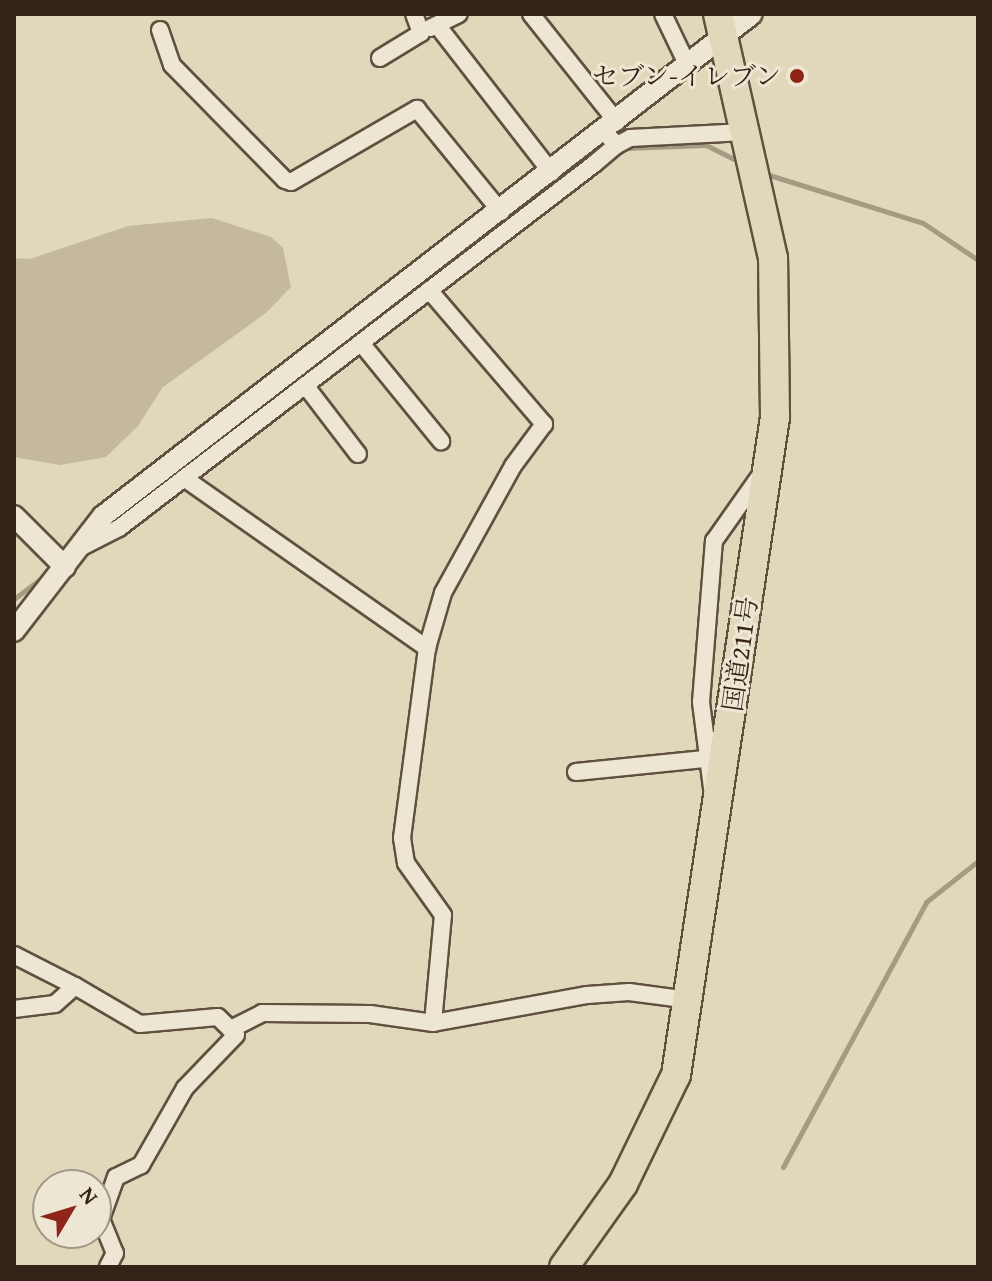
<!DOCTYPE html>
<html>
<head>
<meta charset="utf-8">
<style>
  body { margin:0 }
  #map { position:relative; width:992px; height:1281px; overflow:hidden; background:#e1d8bb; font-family:"Gentium Book Plus","Noto Serif JP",serif }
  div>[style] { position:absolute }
  .green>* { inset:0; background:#c4b99f }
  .stream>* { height:5px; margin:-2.5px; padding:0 2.5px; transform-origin:2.5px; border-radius:2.5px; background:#a69a83 }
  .roads { filter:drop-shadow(2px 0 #5f503f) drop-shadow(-2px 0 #5f503f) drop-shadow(0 2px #5f503f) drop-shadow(0 -2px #5f503f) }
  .minor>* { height:16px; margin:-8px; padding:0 8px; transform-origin:8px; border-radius:8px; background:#ece6d3 }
  .tertiary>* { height:20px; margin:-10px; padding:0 10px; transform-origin:10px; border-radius:10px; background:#ece6d3 }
  .trunk>* { height:28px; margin:-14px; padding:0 14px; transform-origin:14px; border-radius:14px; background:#e1d8bb }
  .dots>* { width:22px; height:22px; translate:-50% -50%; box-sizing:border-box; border:4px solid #ece6d3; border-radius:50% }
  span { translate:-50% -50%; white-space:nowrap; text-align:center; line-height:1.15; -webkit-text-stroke:6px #ece6d3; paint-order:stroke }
  .poi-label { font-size:26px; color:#342216 }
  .right { translate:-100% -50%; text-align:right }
  .street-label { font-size:26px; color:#342216 }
  .frame { position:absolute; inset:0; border:16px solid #342216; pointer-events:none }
  .north { position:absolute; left:32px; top:1169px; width:80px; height:80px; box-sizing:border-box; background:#ece6d3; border:2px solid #a29887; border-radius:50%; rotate:52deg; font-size:22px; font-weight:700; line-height:32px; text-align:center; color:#342216 }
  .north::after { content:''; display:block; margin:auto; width:28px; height:36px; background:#8f2418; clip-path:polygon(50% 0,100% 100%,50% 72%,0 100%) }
</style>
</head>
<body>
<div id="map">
  <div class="green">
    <i style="clip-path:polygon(212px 218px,271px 237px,283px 248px,291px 287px,266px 313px,163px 387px,138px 426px,106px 457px,60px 465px,14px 457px,14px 258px,30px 259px,128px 226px)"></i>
  </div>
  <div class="stream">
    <i style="left:625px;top:148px;width:81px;rotate:-2.1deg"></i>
    <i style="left:706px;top:145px;width:40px;rotate:26.6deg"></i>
    <i style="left:766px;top:174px;width:164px;rotate:17.3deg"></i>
    <i style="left:923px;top:223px;width:66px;rotate:33.9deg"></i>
    <i style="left:123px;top:515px;width:30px;rotate:-37deg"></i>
    <i style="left:14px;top:599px;width:43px;rotate:-37.4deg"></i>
    <i style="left:783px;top:1167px;width:301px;rotate:-61.6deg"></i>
    <i style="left:926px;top:902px;width:66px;rotate:-38.3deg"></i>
  </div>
  <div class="roads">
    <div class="minor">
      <i style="left:531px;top:14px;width:138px;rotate:51.5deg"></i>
      <i style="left:663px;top:14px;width:53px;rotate:64.4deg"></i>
      <i style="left:437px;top:25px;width:187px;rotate:52.2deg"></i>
      <i style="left:430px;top:28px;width:32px;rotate:-26deg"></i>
      <i style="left:160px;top:30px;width:37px;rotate:71deg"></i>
      <i style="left:172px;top:65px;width:161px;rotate:45.5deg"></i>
      <i style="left:285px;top:180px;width:6px;rotate:18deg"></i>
      <i style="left:291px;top:182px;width:146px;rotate:-30.1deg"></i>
      <i style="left:417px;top:109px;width:133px;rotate:50.8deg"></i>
      <i style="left:380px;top:58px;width:48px;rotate:-31.4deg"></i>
      <i style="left:421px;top:33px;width:20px;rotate:-110deg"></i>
      <i style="left:617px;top:145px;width:15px;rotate:-28deg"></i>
      <i style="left:630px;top:138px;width:115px;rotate:-3deg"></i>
      <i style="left:429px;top:290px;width:177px;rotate:49.4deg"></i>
      <i style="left:544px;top:424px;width:52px;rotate:126.4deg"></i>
      <i style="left:513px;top:466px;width:145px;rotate:118.9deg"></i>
      <i style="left:443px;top:593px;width:57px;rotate:106.2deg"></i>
      <i style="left:427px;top:648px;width:192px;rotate:97.5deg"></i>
      <i style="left:402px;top:838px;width:25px;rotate:81deg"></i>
      <i style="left:406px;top:863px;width:64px;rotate:54.6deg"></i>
      <i style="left:443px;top:915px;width:108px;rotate:95.3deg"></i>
      <i style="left:361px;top:343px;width:127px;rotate:50.8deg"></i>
      <i style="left:305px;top:385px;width:87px;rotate:52.5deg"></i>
      <i style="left:184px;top:478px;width:297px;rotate:35deg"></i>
      <i style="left:80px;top:548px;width:44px;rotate:-27.1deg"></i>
      <i style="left:119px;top:528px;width:598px;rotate:-37.46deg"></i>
      <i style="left:594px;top:164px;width:30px;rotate:-40deg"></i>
      <i style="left:617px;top:145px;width:18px;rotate:-135deg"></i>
      <i style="left:576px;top:772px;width:129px;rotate:-5.8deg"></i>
      <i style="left:713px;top:796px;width:95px;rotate:-97.3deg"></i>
      <i style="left:701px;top:702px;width:162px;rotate:-85.4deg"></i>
      <i style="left:714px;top:541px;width:83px;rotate:-54.8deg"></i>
      <i style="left:14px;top:955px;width:68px;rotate:26.9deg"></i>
      <i style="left:14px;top:1009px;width:41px;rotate:-7deg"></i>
      <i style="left:55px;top:1004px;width:27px;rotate:-42deg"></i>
      <i style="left:75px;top:986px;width:75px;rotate:30.3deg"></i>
      <i style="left:140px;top:1024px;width:78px;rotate:-5.1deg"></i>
      <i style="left:218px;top:1017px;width:25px;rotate:45deg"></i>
      <i style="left:236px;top:1035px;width:74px;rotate:133.9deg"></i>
      <i style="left:185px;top:1088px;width:89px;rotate:119.7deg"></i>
      <i style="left:141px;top:1165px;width:28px;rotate:154deg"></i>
      <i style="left:116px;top:1177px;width:45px;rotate:109.7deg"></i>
      <i style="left:101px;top:1219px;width:37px;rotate:68deg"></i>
      <i style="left:115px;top:1253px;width:16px;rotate:117deg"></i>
      <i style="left:233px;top:1028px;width:33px;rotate:-27deg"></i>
      <i style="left:262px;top:1013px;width:108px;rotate:0.5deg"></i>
      <i style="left:370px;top:1014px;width:64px;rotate:8.1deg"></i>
      <i style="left:433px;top:1023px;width:157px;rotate:-10.3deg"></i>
      <i style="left:587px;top:995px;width:42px;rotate:-4.1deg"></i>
      <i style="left:629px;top:992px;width:62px;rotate:7.5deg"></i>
    </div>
    <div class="tertiary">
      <i style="left:14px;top:516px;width:72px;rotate:45deg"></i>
      <i style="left:14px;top:631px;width:145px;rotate:-52.3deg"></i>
      <i style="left:103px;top:516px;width:820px;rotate:-37.72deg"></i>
    </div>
    <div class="trunk">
      <i style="left:564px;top:1267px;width:102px;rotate:-54.6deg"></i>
      <i style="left:623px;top:1184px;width:121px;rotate:-64.1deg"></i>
      <i style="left:676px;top:1075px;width:665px;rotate:-81.44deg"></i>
      <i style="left:775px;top:417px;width:159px;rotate:-90.7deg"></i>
      <i style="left:773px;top:258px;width:250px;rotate:-102.7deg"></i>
    </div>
  </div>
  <div class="dots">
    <i style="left:797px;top:76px;background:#8f2418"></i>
  </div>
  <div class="poi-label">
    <span class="right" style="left:781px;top:76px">セブン-イレブン</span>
  </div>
  <div class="street-label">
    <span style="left:740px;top:654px;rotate:-82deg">国道211号</span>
  </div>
  <div class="frame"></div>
  <div class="north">N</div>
</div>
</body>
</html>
